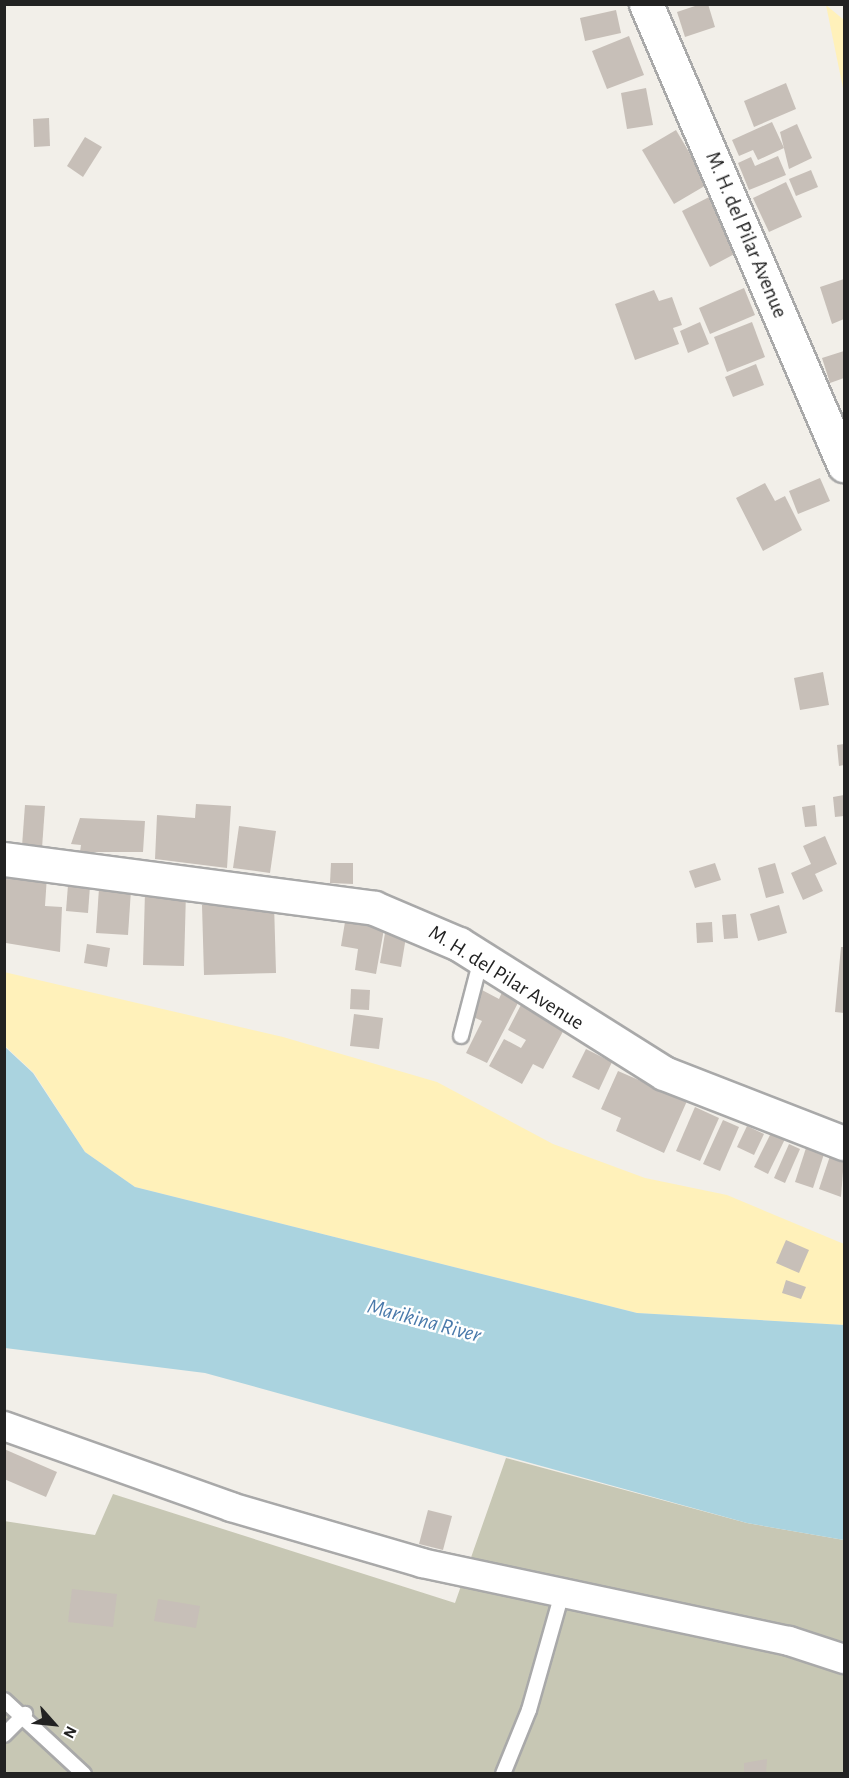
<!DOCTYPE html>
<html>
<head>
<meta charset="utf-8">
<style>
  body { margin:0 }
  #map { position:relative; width:849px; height:1778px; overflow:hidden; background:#f2efe9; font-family:"Alegreya Sans",sans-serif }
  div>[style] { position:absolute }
  .construction>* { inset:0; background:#c7c7b4 }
  .sand>* { inset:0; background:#fff1ba }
  .water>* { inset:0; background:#aad3df }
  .building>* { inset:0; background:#c7bfb8 }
  .roads { filter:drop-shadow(2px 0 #a9a9a9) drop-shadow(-2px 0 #a9a9a9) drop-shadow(0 2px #a9a9a9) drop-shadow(0 -2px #a9a9a9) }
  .service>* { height:14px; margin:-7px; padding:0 7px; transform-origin:7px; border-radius:7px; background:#fff }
  .minor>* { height:28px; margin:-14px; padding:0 14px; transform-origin:14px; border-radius:14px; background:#fff }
  .tertiary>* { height:33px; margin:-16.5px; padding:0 16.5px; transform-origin:16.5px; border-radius:16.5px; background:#fff }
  span { translate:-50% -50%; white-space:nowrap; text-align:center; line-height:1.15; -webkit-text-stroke:4.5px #fff; paint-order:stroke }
  .street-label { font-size:21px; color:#222 }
  .water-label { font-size:22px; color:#4a7aab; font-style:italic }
  .frame { position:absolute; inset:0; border:6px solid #222; pointer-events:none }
  .north { position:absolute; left:24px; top:1694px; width:60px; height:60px; -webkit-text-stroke:4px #fff; paint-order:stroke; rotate:117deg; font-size:16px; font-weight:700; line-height:24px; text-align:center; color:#222 }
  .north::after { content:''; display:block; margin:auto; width:21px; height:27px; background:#222; clip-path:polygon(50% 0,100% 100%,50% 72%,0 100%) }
</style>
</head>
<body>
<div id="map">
  <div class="construction">
    <i style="clip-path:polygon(506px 1458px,747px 1523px,844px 1540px,844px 1773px,5px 1773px,4px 1521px,95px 1535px,113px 1494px,455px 1603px)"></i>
  </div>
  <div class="sand">
    <i style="clip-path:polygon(826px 5px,844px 20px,844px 93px)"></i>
    <i style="clip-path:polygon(4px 972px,283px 1037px,437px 1082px,553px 1144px,645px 1178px,727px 1195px,844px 1244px,844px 1325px,637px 1313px,135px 1187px,85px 1152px,34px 1073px,5px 1046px)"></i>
  </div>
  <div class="water">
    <i style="clip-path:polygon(4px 1046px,33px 1073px,85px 1152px,135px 1187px,637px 1313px,844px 1325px,844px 1540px,747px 1523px,205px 1373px,5px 1348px)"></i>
  </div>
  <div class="building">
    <i style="clip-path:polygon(701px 4px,708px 4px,715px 27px,685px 37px,677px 12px)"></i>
    <i style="clip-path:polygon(616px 10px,621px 33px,585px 41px,580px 18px)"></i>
    <i style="clip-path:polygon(629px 36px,644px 75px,607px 89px,592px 51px)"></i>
    <i style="clip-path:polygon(786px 83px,796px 109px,754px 127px,744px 101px)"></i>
    <i style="clip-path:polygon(646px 88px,653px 125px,627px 129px,621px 93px)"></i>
    <i style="clip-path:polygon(49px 118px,50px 146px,34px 147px,33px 119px)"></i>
    <i style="clip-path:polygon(772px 122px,784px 148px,758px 160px,753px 150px,739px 156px,732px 140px)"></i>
    <i style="clip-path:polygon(797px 124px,812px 158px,789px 169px,780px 132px)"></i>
    <i style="clip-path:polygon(676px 130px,708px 184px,674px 204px,642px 150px)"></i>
    <i style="clip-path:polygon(85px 137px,102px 147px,83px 177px,67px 166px)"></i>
    <i style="clip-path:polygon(778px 156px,786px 175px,749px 190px,738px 163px,751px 157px,755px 166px)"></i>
    <i style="clip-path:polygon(811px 170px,818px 187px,796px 196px,789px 179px)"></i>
    <i style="clip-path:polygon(786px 182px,802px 217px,769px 232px,753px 198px)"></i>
    <i style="clip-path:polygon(713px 195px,742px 250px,710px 267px,682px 211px)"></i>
    <i style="clip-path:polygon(844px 279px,844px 319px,832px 324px,820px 287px)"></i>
    <i style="clip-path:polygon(744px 288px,755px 315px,710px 334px,699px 308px)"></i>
    <i style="clip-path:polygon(654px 290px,659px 301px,672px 297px,682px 325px,673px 328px,679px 344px,635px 360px,615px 304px)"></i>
    <i style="clip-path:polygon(700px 322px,709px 344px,688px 353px,680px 331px)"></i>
    <i style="clip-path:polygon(752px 322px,765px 357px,727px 372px,714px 337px)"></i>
    <i style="clip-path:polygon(844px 351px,844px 378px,830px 383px,822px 358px)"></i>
    <i style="clip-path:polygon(756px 364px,764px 385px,733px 397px,725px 377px)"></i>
    <i style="clip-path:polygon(820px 478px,830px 501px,798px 514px,789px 491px)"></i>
    <i style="clip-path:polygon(765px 483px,775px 501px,785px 496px,802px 530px,763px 551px,736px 498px)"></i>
    <i style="clip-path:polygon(823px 672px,829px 705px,800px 710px,794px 678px)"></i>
    <i style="clip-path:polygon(844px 744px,844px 765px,839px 766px,837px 745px)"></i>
    <i style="clip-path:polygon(844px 795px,844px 816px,835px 817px,833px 797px)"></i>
    <i style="clip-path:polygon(196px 804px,231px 806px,227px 868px,155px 859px,157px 815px,195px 818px)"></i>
    <i style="clip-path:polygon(25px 805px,45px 806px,42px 848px,22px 846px)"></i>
    <i style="clip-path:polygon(815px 805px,817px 826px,805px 827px,802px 807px)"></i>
    <i style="clip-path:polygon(80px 818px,145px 821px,143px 852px,80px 852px,81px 845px,71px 844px)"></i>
    <i style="clip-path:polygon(239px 826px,276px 831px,270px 873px,233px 868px)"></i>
    <i style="clip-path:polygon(825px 836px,837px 864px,815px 874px,823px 891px,803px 900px,791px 873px,811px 864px,803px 846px)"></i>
    <i style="clip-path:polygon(331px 863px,353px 863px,353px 884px,330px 883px)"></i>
    <i style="clip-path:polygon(715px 863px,721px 880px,695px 888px,689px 871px)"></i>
    <i style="clip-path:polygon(775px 863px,784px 893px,766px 898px,758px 868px)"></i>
    <i style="clip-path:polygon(4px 875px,47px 876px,45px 906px,62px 907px,60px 952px,6px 943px)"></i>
    <i style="clip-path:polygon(68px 885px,90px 886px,88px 913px,66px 911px)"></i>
    <i style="clip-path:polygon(99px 888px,131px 890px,128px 935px,96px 933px)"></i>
    <i style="clip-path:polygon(145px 892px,186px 892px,184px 966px,143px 965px)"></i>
    <i style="clip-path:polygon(274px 903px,276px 973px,204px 975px,202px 905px)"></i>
    <i style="clip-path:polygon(779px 905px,787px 933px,758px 941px,750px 914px)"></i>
    <i style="clip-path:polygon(736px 914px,738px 938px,724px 939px,722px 915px)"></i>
    <i style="clip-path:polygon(345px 922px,384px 929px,376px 974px,355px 970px,358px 949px,341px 946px)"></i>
    <i style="clip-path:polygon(712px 922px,713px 942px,697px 943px,696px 923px)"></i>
    <i style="clip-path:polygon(386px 927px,407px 931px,401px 967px,380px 963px)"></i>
    <i style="clip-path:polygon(87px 944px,110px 948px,107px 967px,84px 963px)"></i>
    <i style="clip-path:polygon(841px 947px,844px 947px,844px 1013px,835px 1012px)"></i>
    <i style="clip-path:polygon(351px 989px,370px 990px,369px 1010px,350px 1009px)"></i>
    <i style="clip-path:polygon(482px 990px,499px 999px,503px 990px,520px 999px,487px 1063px,466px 1053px,482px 1021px,469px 1015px)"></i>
    <i style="clip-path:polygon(524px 999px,568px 1022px,543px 1069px,533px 1064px,522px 1084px,489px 1066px,504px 1039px,521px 1048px,526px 1040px,508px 1030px)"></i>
    <i style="clip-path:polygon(354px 1014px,383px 1018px,379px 1049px,350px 1046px)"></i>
    <i style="clip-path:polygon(586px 1049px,612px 1062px,599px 1090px,572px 1077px)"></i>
    <i style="clip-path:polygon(618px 1071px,687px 1101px,664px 1153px,616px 1131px,621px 1118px,601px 1109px)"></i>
    <i style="clip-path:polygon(695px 1107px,719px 1118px,700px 1161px,676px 1151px)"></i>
    <i style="clip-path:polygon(723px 1120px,739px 1127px,720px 1171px,703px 1164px)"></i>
    <i style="clip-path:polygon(747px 1126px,764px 1134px,754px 1155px,737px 1147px)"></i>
    <i style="clip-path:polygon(771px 1133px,785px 1139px,768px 1174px,754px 1167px)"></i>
    <i style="clip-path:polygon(789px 1144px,800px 1149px,785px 1183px,774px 1178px)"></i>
    <i style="clip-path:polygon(806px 1148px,824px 1154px,813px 1188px,795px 1182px)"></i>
    <i style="clip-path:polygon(831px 1153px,844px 1158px,841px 1197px,819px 1189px)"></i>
    <i style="clip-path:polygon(786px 1240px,809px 1250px,799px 1273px,776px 1263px)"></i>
    <i style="clip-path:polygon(786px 1280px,806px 1287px,801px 1299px,782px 1293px)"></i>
    <i style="clip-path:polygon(4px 1449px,57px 1472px,46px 1497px,4px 1479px)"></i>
    <i style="clip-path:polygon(428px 1510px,452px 1516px,443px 1550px,419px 1544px)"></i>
    <i style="clip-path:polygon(72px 1589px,117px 1594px,113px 1627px,68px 1622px)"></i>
    <i style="clip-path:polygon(158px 1599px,200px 1606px,196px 1628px,154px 1621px)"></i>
    <i style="clip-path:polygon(767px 1759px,766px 1774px,744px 1774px,744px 1763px)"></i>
  </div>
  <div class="roads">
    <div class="service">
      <i style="left:461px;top:1036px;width:80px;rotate:-75.4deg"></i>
      <i style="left:4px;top:1700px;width:109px;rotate:42.8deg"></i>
      <i style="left:4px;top:1735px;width:30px;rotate:-45deg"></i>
      <i style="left:503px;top:1774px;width:69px;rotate:-67.9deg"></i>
      <i style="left:529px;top:1710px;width:117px;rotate:-74.2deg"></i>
    </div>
    <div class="minor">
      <i style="left:4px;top:1426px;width:241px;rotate:19.6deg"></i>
      <i style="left:231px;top:1507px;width:199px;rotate:16.3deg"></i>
      <i style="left:422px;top:1563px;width:375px;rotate:12deg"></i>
      <i style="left:789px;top:1641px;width:58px;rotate:18.1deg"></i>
    </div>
    <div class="tertiary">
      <i style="left:646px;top:4px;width:502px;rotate:66.76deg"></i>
      <i style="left:4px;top:859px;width:373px;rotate:7.5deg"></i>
      <i style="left:374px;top:908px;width:92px;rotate:23deg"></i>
      <i style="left:459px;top:944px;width:242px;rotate:32.2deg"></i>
      <i style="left:664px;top:1073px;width:193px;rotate:21.3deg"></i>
    </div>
  </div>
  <div class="street-label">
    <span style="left:746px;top:235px;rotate:67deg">M. H. del Pilar Avenue</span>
    <span style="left:506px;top:978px;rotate:32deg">M. H. del Pilar Avenue</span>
  </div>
  <div class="water-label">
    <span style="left:424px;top:1321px;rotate:15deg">Marikina River</span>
  </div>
  <div class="frame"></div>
  <div class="north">N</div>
</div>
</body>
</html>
